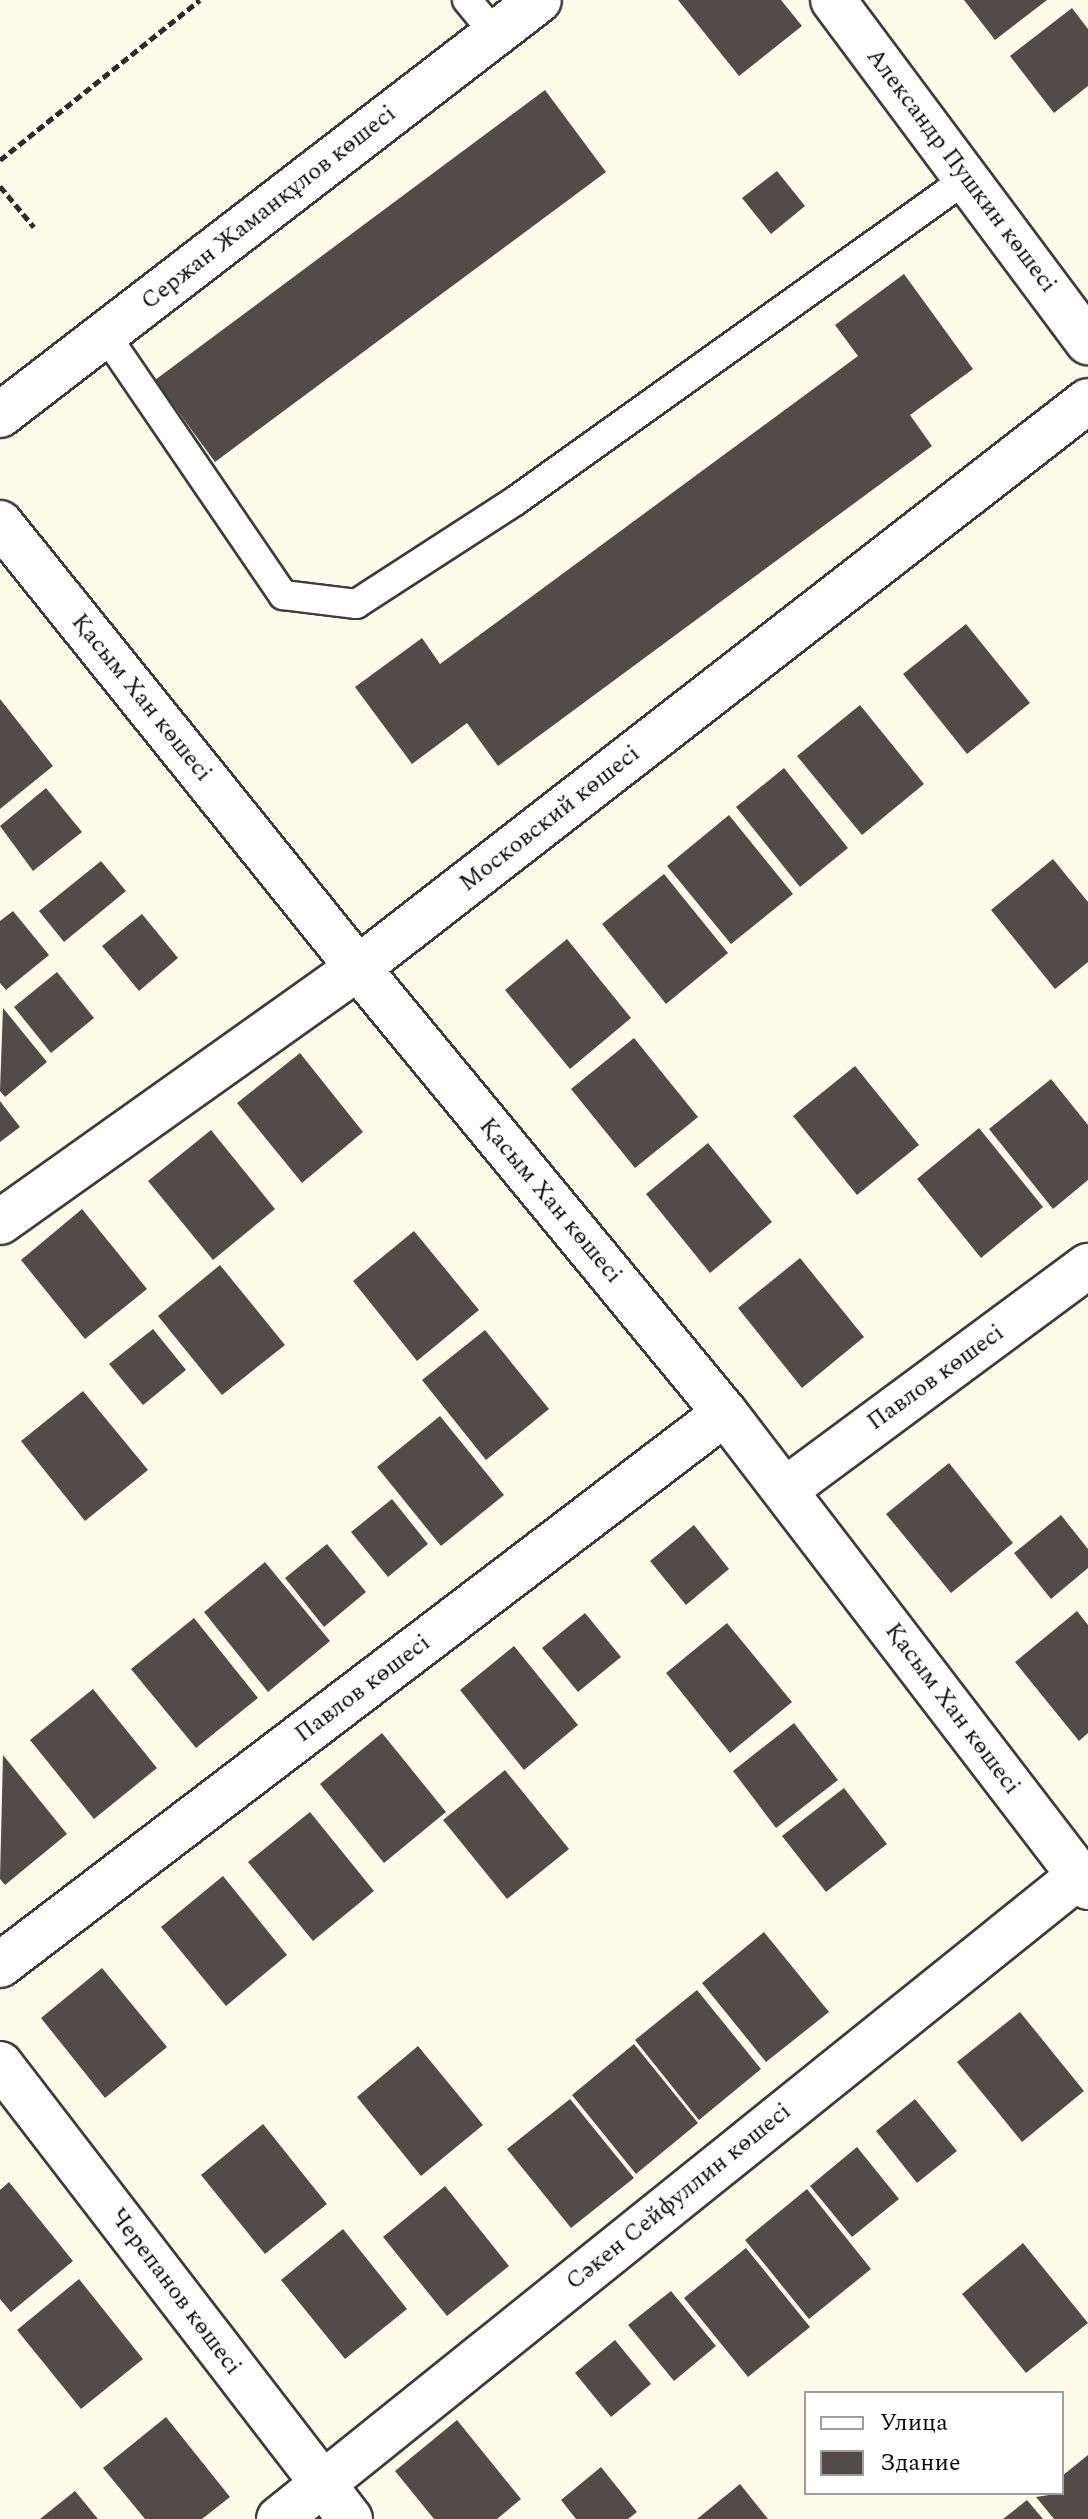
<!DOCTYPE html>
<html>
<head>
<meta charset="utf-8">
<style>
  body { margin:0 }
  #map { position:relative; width:1088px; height:2519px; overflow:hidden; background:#fdfbe9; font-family:Spectral,serif }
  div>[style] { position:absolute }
  .building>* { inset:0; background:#514c48 }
  .path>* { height:5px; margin-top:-2.5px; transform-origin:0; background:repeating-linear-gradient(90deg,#2c2c2c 0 8px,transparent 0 12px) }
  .roads { filter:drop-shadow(2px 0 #3d3d3d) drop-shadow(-2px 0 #3d3d3d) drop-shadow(0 2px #3d3d3d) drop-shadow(0 -2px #3d3d3d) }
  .lane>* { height:28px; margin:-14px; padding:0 14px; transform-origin:14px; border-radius:14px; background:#fff }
  .street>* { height:44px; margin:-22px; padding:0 22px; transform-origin:22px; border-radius:22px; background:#fff }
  span { translate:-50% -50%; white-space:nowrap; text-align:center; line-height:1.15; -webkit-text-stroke:8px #fff; paint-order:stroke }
  .street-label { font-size:24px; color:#0a0a0a }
  .legend { position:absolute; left:804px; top:2391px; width:260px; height:104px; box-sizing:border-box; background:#fff; border:2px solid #9d9d9d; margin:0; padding:10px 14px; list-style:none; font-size:24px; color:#0a0a0a }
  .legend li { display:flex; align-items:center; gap:16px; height:40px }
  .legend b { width:40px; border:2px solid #9d9d9d }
</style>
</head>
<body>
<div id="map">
  <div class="building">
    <i style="clip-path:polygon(678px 0,781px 0,802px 26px,739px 76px)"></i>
    <i style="clip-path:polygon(964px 0,1047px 0,995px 40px)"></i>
    <i style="clip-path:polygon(1072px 8px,1088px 29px,1088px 86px,1054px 113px,1010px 56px)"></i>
    <i style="clip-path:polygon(545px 90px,606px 172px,215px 462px,155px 380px)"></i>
    <i style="clip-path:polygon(777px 171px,805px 206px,771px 234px,742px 198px)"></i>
    <i style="clip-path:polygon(904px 274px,973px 369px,910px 415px,932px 446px,498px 766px,467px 723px,412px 764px,355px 687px,422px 638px,440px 664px,858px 356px,835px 325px)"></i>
    <i style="clip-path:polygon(966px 624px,1030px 703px,967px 754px,903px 674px)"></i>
    <i style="clip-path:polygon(0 699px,53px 766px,0 809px)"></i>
    <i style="clip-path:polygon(860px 705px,924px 784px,862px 835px,797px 756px)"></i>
    <i style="clip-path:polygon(784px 768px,848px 848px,800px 887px,736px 807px)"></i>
    <i style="clip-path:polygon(46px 788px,82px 832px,33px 871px,0 826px)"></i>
    <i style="clip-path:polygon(729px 815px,793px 894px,731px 944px,667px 866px)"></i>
    <i style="clip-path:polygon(1053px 859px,1088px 902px,1088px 962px,1055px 989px,991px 910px)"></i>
    <i style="clip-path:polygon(101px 861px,126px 891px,64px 942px,39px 911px)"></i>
    <i style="clip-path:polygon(664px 874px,728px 953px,666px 1004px,602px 924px)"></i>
    <i style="clip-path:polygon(13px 911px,49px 955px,6px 990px,0 983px,0 921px)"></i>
    <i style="clip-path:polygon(142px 914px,178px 958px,139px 991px,102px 946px)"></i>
    <i style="clip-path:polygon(567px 939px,631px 1018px,570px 1069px,505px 990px)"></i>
    <i style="clip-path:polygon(57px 972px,94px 1018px,51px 1053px,14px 1007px)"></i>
    <i style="clip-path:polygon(3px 1008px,47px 1062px,5px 1097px,0 1091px)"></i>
    <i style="clip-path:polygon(634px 1038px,698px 1117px,635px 1168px,571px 1089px)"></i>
    <i style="clip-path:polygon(300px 1053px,363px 1132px,302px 1183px,237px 1103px)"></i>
    <i style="clip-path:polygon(855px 1066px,919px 1145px,857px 1195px,793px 1116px)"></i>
    <i style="clip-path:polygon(1051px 1079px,1088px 1125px,1088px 1180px,1053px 1209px,989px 1129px)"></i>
    <i style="clip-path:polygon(0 1101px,20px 1127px,0 1142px)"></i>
    <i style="clip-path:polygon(979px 1128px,1043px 1207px,981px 1258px,917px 1179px)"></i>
    <i style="clip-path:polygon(211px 1130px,275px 1209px,213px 1260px,148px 1181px)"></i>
    <i style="clip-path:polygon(708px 1143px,772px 1222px,710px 1273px,646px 1194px)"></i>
    <i style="clip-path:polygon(82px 1209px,147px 1289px,85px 1339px,21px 1260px)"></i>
    <i style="clip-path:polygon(414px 1231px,479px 1310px,417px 1361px,353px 1281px)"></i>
    <i style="clip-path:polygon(800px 1258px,864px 1337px,802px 1388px,738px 1308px)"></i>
    <i style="clip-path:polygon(220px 1265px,285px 1345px,222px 1395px,158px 1316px)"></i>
    <i style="clip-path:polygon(153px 1329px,186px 1370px,143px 1405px,109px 1364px)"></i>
    <i style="clip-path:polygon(485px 1330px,549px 1409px,486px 1460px,422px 1380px)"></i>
    <i style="clip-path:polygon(83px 1391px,148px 1470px,85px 1521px,21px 1441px)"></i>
    <i style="clip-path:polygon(440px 1416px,504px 1495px,441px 1546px,377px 1467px)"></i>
    <i style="clip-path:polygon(949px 1463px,1013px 1543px,951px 1593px,886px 1514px)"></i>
    <i style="clip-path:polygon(392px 1499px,428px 1544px,388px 1577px,351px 1532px)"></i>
    <i style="clip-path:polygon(1061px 1515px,1088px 1549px,1088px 1568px,1051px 1599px,1014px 1553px)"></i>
    <i style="clip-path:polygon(694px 1525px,729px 1569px,686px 1605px,650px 1561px)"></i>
    <i style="clip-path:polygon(327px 1544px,366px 1592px,324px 1627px,285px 1578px)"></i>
    <i style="clip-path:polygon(265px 1562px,330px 1641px,268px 1692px,204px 1612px)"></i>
    <i style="clip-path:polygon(1077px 1611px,1088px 1625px,1088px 1733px,1079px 1741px,1015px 1662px)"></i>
    <i style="clip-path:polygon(585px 1613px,621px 1657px,578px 1692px,542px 1648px)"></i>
    <i style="clip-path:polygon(194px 1618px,258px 1698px,196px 1748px,131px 1669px)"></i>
    <i style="clip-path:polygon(727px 1623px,792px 1702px,730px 1753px,666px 1673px)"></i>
    <i style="clip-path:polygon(514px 1646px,578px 1725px,524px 1770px,460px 1690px)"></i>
    <i style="clip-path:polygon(93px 1689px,157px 1768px,94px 1819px,30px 1740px)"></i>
    <i style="clip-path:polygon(794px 1723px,838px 1780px,776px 1828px,733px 1771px)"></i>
    <i style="clip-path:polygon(382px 1733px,446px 1812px,384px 1863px,320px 1784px)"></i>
    <i style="clip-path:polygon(3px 1755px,67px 1834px,5px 1885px,0 1879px)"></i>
    <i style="clip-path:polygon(505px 1770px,569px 1849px,507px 1899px,443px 1820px)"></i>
    <i style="clip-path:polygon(844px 1788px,887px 1844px,826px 1892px,782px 1836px)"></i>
    <i style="clip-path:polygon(310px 1812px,374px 1891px,313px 1941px,248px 1862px)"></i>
    <i style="clip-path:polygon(223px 1876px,287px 1955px,226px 2006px,161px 1927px)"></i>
    <i style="clip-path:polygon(764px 1932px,829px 2012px,766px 2062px,702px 1983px)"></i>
    <i style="clip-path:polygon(102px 1968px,167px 2047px,105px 2098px,41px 2018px)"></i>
    <i style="clip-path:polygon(697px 1990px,761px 2069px,699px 2120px,635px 2040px)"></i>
    <i style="clip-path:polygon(1020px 2012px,1084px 2091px,1022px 2142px,957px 2062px)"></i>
    <i style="clip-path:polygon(634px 2044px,698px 2123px,636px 2174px,572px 2095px)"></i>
    <i style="clip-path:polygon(418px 2046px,483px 2125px,421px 2176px,357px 2097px)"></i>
    <i style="clip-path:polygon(570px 2099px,634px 2178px,571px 2228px,507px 2149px)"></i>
    <i style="clip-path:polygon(915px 2099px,957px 2151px,917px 2183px,876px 2131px)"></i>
    <i style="clip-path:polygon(263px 2124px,327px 2204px,265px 2254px,201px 2175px)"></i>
    <i style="clip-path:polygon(857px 2147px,899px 2199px,852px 2237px,810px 2186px)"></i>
    <i style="clip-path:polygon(9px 2182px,73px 2261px,11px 2312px,0 2299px,0 2190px)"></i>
    <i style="clip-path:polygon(445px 2186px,509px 2266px,447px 2316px,383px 2237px)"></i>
    <i style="clip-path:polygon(807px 2189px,871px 2269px,809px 2319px,745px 2240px)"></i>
    <i style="clip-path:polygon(343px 2229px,407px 2309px,345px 2359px,281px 2280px)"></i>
    <i style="clip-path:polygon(1023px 2243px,1088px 2323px,1026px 2373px,962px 2294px)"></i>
    <i style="clip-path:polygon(746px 2248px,810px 2327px,748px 2377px,684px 2298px)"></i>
    <i style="clip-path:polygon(79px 2279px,143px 2359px,81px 2409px,17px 2330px)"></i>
    <i style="clip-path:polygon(671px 2291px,716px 2346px,674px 2381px,628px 2325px)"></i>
    <i style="clip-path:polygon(615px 2340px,651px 2384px,611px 2417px,575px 2373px)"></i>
    <i style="clip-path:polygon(166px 2417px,230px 2497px,202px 2519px,145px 2519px,103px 2468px)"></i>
    <i style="clip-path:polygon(457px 2420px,521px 2499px,497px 2519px,434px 2519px,395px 2471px)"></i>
    <i style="clip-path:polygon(1088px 2455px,1088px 2519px,1054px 2519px,1036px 2497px,1062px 2493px,1062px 2476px)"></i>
    <i style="clip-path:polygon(601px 2467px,637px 2512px,628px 2519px,576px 2519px,561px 2500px)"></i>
    <i style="clip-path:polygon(740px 2484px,768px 2519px,697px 2519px)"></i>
    <i style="clip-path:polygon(75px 2491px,98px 2519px,40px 2519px)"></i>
    <i style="clip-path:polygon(1027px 2500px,1043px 2519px,1003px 2519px)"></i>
  </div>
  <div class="path">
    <i style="left:0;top:160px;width:256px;rotate:-38.7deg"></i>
    <i style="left:0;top:186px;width:53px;rotate:50.3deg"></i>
  </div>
  <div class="roads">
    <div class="lane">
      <i style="left:467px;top:0;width:44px;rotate:50.5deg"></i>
      <i style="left:105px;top:334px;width:316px;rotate:55.7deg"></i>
      <i style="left:283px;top:595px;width:74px;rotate:7deg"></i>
      <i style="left:356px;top:604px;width:189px;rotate:-32.9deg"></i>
      <i style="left:515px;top:501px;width:554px;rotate:-35.53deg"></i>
    </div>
    <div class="street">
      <i style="left:833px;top:0;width:427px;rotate:53.3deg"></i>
      <i style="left:0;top:415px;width:680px;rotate:-37.59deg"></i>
      <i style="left:0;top:523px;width:571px;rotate:51.18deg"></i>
      <i style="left:358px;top:968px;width:577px;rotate:50.49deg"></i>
      <i style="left:725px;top:1413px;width:597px;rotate:52.55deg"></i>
      <i style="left:0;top:1222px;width:439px;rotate:-35.4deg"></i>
      <i style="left:358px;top:968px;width:924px;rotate:-37.84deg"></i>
      <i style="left:785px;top:1490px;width:377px;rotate:-36.5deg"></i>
      <i style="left:0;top:1965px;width:911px;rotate:-37.28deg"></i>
      <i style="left:0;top:2064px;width:574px;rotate:52.43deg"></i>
      <i style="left:279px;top:2519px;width:1026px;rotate:-38.79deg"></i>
    </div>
  </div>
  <div class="street-label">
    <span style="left:961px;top:171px;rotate:53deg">Александр Пушкин көшесі</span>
    <span style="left:269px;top:208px;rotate:-38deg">Сержан Жаманқұлов көшесі</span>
    <span style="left:141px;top:698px;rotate:51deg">Қасым Хан көшесі</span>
    <span style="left:550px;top:819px;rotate:-38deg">Московский көшесі</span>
    <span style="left:550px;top:1201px;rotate:50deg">Қасым Хан көшесі</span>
    <span style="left:936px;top:1378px;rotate:-36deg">Павлов көшесі</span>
    <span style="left:363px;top:1689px;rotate:-37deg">Павлов көшесі</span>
    <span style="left:952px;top:1709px;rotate:53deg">Қасым Хан көшесі</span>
    <span style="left:679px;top:2197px;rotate:-39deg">Сәкен Сейфуллин көшесі</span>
    <span style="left:175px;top:2292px;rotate:53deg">Черепанов көшесі</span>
  </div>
  <ul class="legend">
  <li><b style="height:10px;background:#fff"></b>Улица</li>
  <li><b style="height:22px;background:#514c48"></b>Здание</li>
  </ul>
</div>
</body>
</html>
